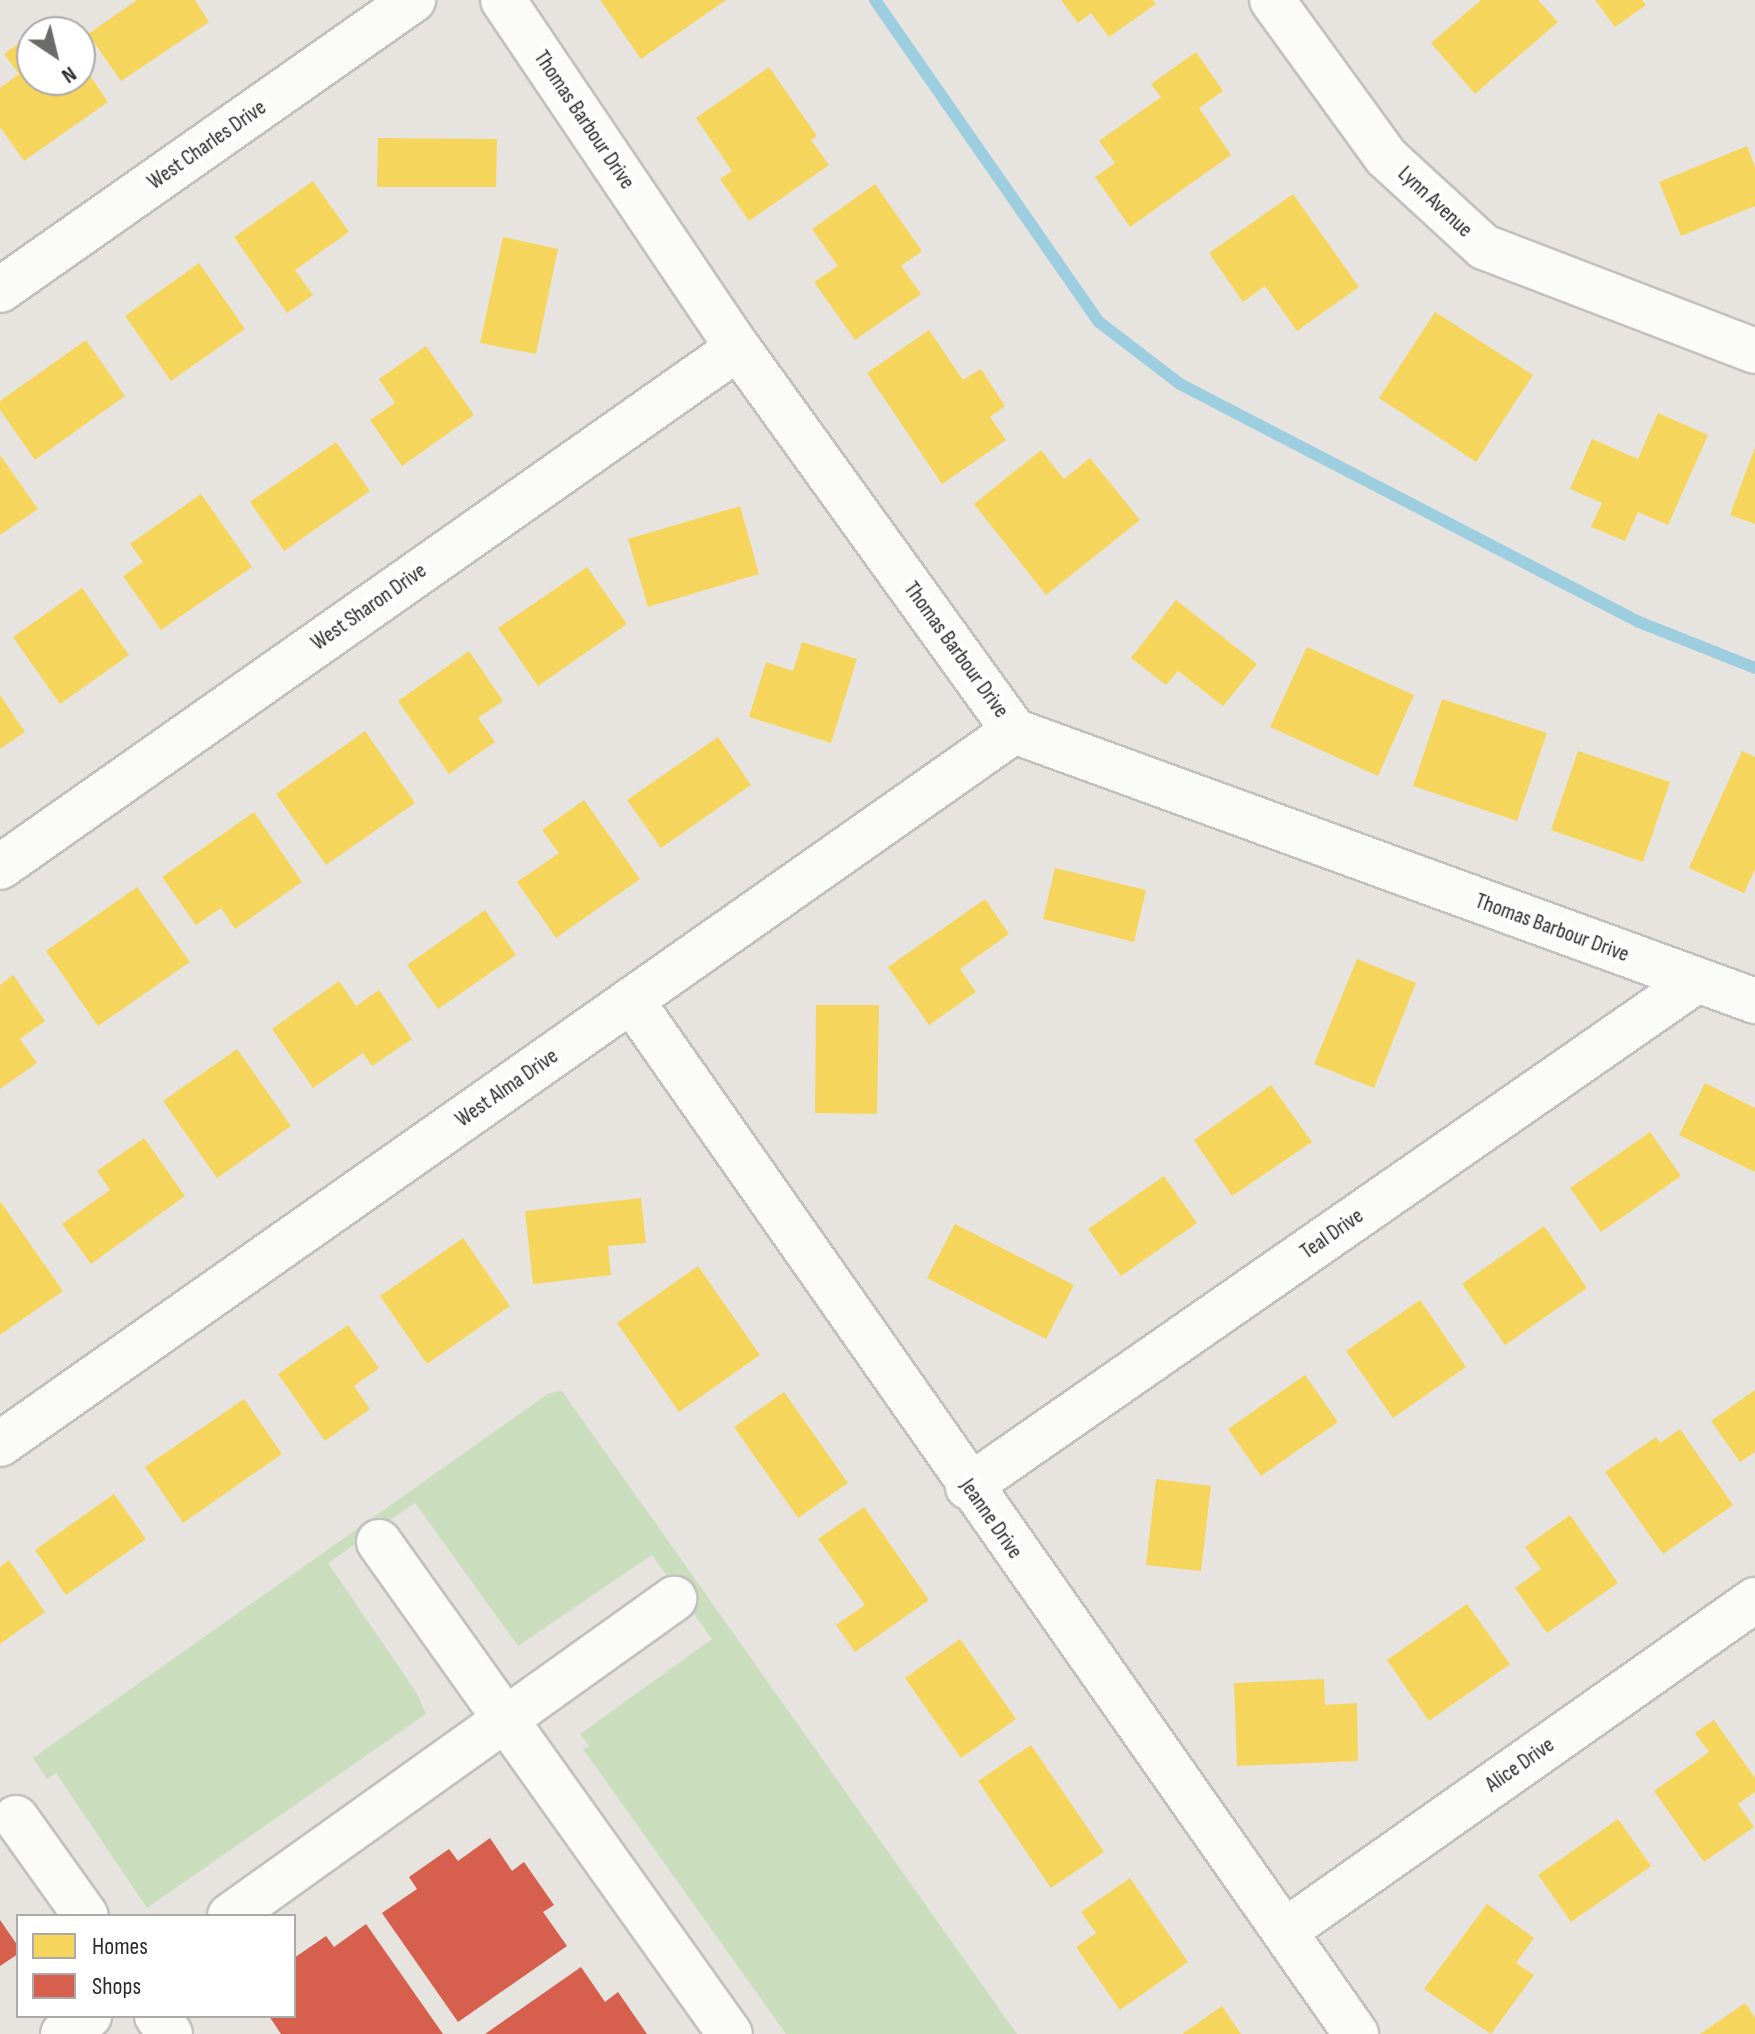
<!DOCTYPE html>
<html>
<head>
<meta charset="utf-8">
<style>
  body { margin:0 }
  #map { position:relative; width:1755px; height:2034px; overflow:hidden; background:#e7e4e0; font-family:"Sofia Sans Condensed",sans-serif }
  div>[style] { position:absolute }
  .green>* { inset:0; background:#cadebd }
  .homes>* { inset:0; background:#f6d55c }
  .shops>* { inset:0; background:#d6604d }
  .stream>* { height:12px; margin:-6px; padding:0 6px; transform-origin:6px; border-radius:6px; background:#9dcedf }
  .roads { filter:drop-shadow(2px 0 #c2c0c0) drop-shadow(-2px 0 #c2c0c0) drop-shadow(0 2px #c2c0c0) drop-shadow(0 -2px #c2c0c0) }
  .minor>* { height:44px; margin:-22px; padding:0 22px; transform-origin:22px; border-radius:22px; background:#fbfbfa }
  span { translate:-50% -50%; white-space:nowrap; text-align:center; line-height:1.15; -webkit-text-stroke:8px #fff; paint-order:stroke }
  .street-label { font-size:22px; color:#2a2a2a }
  .legend { position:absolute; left:16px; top:1914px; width:280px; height:104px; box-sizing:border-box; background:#fff; border:2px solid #aaa; margin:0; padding:10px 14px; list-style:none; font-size:24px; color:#2a2a2a }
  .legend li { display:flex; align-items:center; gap:16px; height:40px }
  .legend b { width:40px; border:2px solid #aaa }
  .north { position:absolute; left:16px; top:16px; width:80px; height:80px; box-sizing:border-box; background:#fff; border:2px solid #aaa; border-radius:50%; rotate:145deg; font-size:22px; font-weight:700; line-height:32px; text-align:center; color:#2a2a2a }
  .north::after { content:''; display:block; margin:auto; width:28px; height:36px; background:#6c6b6a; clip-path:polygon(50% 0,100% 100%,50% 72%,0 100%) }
</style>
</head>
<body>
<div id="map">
  <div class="green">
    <i style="clip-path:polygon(562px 1391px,1017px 2034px,786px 2034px,583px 1749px,589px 1746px,580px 1734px,712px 1639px,652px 1555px,518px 1646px,415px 1503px,328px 1563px,416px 1692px,426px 1714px,147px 1908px,56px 1773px,47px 1779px,33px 1758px,549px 1393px)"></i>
  </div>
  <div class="homes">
    <i style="clip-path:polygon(137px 0,195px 0,209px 22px,121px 81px,88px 34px)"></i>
    <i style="clip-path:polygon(600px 0,726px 0,641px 59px)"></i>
    <i style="clip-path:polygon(1061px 0,1153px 0,1156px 4px,1109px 37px,1091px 13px,1078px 23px)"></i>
    <i style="clip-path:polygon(1481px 0,1538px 0,1558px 22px,1475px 94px,1431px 43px)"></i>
    <i style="clip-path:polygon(1595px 0,1642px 0,1646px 5px,1615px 27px)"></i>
    <i style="clip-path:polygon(51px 20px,59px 32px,35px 32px)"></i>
    <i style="clip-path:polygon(32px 34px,32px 80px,80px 80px,80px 61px,108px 102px,24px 161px,0 127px,0 88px,19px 74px,4px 54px)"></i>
    <i style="clip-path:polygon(1196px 52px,1223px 91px,1199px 108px,1231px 155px,1130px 227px,1095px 177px,1115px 163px,1099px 141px,1161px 97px,1151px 84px)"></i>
    <i style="clip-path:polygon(769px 67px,817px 136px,811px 140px,829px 165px,749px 221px,720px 179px,732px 171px,696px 118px)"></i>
    <i style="clip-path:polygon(378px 138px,497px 139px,496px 187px,377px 187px)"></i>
    <i style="clip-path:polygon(1747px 146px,1755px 167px,1755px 206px,1681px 236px,1659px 182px)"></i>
    <i style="clip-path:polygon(313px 181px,349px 232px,295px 270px,313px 295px,287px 313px,234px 237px)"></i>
    <i style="clip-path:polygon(875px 184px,922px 251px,901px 266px,921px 294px,855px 340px,814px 282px,838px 266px,812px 229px)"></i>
    <i style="clip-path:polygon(1293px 194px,1359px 287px,1297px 331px,1265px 286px,1243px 302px,1209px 253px)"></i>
    <i style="clip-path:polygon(503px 237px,558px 249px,536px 354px,480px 343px)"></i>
    <i style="clip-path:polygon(199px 263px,245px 329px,171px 381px,125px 316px)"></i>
    <i style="clip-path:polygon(1435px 312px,1533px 375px,1476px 462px,1379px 398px)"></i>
    <i style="clip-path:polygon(929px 330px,963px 380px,981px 369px,1005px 406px,990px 417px,1006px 440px,942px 484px,867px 373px)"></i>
    <i style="clip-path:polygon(86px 340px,125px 396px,35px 460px,0 410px,0 401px)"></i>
    <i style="clip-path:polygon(426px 346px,474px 415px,402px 466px,370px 420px,395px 403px,379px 379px)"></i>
    <i style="clip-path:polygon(1658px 413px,1708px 435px,1668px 525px,1638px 512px,1625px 541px,1591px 527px,1602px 503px,1570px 489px,1592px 439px,1638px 459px)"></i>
    <i style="clip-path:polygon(336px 442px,370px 491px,284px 551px,250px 502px)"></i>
    <i style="clip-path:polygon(1755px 447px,1755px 524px,1730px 515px)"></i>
    <i style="clip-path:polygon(1041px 450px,1064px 479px,1090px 458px,1140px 520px,1046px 595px,974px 504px)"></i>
    <i style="clip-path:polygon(0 455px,38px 509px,0 535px)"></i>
    <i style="clip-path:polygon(201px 494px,252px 567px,161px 630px,123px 576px,143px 562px,130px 544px)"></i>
    <i style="clip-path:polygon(740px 506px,759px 574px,648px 607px,628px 539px)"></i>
    <i style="clip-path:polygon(587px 567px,627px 624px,538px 686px,498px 628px)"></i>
    <i style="clip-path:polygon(82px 588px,129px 655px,60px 704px,13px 637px)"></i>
    <i style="clip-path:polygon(1176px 600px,1257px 664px,1223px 706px,1178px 671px,1166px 685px,1131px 658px)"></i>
    <i style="clip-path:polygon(802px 642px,857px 659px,831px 743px,749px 717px,766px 662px,793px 671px)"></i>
    <i style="clip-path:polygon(1307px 647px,1414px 695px,1378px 776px,1270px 727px)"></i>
    <i style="clip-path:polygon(469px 651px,503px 701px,478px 718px,495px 742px,449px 774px,398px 701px)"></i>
    <i style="clip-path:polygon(0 695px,25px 732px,0 749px)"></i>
    <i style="clip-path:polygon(1442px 699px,1547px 733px,1517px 821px,1413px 786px)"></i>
    <i style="clip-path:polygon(365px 731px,415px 803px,326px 865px,276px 794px)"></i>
    <i style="clip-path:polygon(718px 737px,751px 785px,661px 848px,627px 800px)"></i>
    <i style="clip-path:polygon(1578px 751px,1670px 782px,1643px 862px,1551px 830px)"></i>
    <i style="clip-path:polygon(1742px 751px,1755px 757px,1755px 869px,1744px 893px,1689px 868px)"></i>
    <i style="clip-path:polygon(584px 800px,640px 879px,556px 938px,517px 882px,559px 853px,542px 830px)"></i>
    <i style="clip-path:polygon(254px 812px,302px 882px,235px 929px,221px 908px,196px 925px,162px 877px)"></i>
    <i style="clip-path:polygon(1055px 868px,1146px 890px,1134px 942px,1043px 919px)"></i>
    <i style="clip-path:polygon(137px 887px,190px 962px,98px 1026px,46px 951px)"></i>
    <i style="clip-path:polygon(985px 899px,1009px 934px,960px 969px,976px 992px,929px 1025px,888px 967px)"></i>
    <i style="clip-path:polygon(485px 910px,516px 955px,438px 1009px,407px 965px)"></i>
    <i style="clip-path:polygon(1357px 959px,1416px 983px,1374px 1088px,1314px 1064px)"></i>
    <i style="clip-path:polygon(13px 975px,45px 1021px,20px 1039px,37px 1063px,0 1089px,0 985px)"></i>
    <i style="clip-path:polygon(339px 981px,356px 1006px,379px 990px,412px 1039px,372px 1066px,363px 1053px,313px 1088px,272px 1029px)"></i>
    <i style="clip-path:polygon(816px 1005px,879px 1005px,877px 1114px,815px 1113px)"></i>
    <i style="clip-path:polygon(237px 1049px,291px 1126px,217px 1178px,163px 1101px)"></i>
    <i style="clip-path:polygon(1705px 1083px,1755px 1108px,1755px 1172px,1679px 1135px)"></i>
    <i style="clip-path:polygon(1271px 1085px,1312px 1142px,1232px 1196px,1194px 1140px)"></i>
    <i style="clip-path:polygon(1650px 1132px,1681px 1176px,1601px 1232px,1570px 1188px)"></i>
    <i style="clip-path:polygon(144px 1138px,185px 1196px,91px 1264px,62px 1224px,110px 1190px,97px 1171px)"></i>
    <i style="clip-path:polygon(1164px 1176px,1197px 1223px,1121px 1276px,1088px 1229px)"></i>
    <i style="clip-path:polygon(641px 1198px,646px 1243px,608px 1246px,611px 1275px,533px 1284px,525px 1211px)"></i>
    <i style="clip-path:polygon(0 1201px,63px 1291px,0 1335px)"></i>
    <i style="clip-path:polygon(955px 1224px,1074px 1285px,1046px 1339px,927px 1278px)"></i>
    <i style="clip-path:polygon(1544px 1226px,1587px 1288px,1505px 1345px,1462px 1284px)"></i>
    <i style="clip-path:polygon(463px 1238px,510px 1306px,427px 1364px,380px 1296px)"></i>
    <i style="clip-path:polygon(698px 1266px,760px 1355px,679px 1412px,617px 1323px)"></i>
    <i style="clip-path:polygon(1420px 1300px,1466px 1367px,1393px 1418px,1346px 1351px)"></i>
    <i style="clip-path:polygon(348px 1325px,379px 1368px,354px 1386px,370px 1409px,325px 1441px,278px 1374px)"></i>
    <i style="clip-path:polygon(1305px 1375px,1338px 1422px,1261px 1476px,1228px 1429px)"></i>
    <i style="clip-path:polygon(1755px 1390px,1755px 1452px,1740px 1462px,1711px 1421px)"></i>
    <i style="clip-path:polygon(784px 1392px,848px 1483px,798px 1518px,734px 1427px)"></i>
    <i style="clip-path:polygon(244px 1399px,282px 1454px,183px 1523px,145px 1467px)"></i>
    <i style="clip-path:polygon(1680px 1429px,1733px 1505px,1663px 1554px,1605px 1472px,1656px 1437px,1660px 1443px)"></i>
    <i style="clip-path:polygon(1156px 1479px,1211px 1486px,1201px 1571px,1146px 1565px)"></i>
    <i style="clip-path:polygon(114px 1494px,146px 1539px,66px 1595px,35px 1550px)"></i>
    <i style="clip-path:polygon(864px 1507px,929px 1600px,855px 1652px,836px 1625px,865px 1605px,818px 1539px)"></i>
    <i style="clip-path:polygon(1570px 1515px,1618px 1583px,1547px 1633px,1515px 1588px,1541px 1569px,1525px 1547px)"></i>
    <i style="clip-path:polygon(9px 1560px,45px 1612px,0 1644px,0 1567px)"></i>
    <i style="clip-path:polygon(1467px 1604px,1510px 1664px,1429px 1721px,1387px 1660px)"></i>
    <i style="clip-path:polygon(960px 1639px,1016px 1719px,961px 1758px,905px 1678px)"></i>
    <i style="clip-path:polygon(1324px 1679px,1325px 1705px,1357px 1703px,1358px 1761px,1237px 1766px,1234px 1683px)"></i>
    <i style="clip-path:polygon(1714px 1720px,1755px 1778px,1755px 1792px,1738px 1804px,1754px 1827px,1704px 1862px,1654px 1791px,1709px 1752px,1695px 1733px)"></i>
    <i style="clip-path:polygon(1031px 1745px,1104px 1852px,1051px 1888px,978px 1781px)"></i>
    <i style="clip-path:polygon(1618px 1819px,1651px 1866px,1571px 1922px,1538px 1875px)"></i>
    <i style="clip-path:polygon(1130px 1878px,1188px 1962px,1120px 2010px,1076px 1947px,1096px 1933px,1081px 1912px)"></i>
    <i style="clip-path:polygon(1487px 1904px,1534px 1938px,1516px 1963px,1534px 1975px,1491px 2034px,1424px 1989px)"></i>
    <i style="clip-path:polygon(1745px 2003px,1755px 2018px,1755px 2034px,1700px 2034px)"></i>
    <i style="clip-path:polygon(1222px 2006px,1241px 2034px,1182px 2034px)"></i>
  </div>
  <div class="shops">
    <i style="clip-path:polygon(490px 1838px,512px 1871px,524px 1862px,554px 1905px,543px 1912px,567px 1946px,458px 2022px,382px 1913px,417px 1889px,409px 1877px,449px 1849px,458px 1861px)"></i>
    <i style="clip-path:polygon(0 1920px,18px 1946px,18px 1954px,0 1966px)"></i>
    <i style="clip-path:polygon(366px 1924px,443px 2034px,281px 2034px,269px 2016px,294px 2016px,294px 1958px,326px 1936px,334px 1947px)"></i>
    <i style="clip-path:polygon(581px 1967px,605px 2002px,618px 1992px,647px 2034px,485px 2034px)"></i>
  </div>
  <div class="stream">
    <i style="left:875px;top:0;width:392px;rotate:55.2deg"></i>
    <i style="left:1099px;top:322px;width:102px;rotate:37.4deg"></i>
    <i style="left:1180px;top:384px;width:517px;rotate:27.41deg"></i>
    <i style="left:1639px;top:622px;width:125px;rotate:21.6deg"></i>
  </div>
  <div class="roads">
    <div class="minor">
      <i style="left:503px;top:0;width:420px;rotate:56deg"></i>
      <i style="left:738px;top:348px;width:472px;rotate:54.2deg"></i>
      <i style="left:1014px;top:731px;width:789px;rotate:20.02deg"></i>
      <i style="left:1272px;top:0;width:194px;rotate:54deg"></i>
      <i style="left:1386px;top:157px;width:133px;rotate:42.6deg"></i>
      <i style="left:1484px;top:247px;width:290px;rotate:21deg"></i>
      <i style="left:0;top:290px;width:505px;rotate:-35.08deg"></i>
      <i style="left:0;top:867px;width:902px;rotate:-35.12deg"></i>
      <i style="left:631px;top:1000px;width:1263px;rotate:54.96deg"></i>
      <i style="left:0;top:1444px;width:1240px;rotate:-35.11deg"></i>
      <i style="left:968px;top:1487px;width:887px;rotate:-34.8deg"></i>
      <i style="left:379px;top:1542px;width:604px;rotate:54.5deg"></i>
      <i style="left:16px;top:1818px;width:120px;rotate:54.5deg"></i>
      <i style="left:230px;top:1916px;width:546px;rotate:-35.53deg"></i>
      <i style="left:1285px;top:1931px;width:575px;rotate:-35.16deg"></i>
      <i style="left:157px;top:2016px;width:22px;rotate:54deg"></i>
      <i style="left:63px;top:2034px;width:32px;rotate:-35deg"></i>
    </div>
  </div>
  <div class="street-label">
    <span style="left:584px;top:120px;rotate:56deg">Thomas Barbour Drive</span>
    <span style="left:207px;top:145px;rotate:-35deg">West Charles Drive</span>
    <span style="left:1435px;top:202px;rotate:43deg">Lynn Avenue</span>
    <span style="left:369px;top:607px;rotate:-35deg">West Sharon Drive</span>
    <span style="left:956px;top:650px;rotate:54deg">Thomas Barbour Drive</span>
    <span style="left:1552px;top:928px;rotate:20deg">Thomas Barbour Drive</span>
    <span style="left:507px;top:1088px;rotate:-35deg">West Alma Drive</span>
    <span style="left:1332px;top:1234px;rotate:-35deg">Teal Drive</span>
    <span style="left:991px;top:1519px;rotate:55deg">Jeanne Drive</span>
    <span style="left:1520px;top:1765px;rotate:-35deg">Alice Drive</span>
  </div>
  <ul class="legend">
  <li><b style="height:22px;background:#f6d55c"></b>Homes</li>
  <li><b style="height:22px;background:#d6604d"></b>Shops</li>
  </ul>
  <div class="north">N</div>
</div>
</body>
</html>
